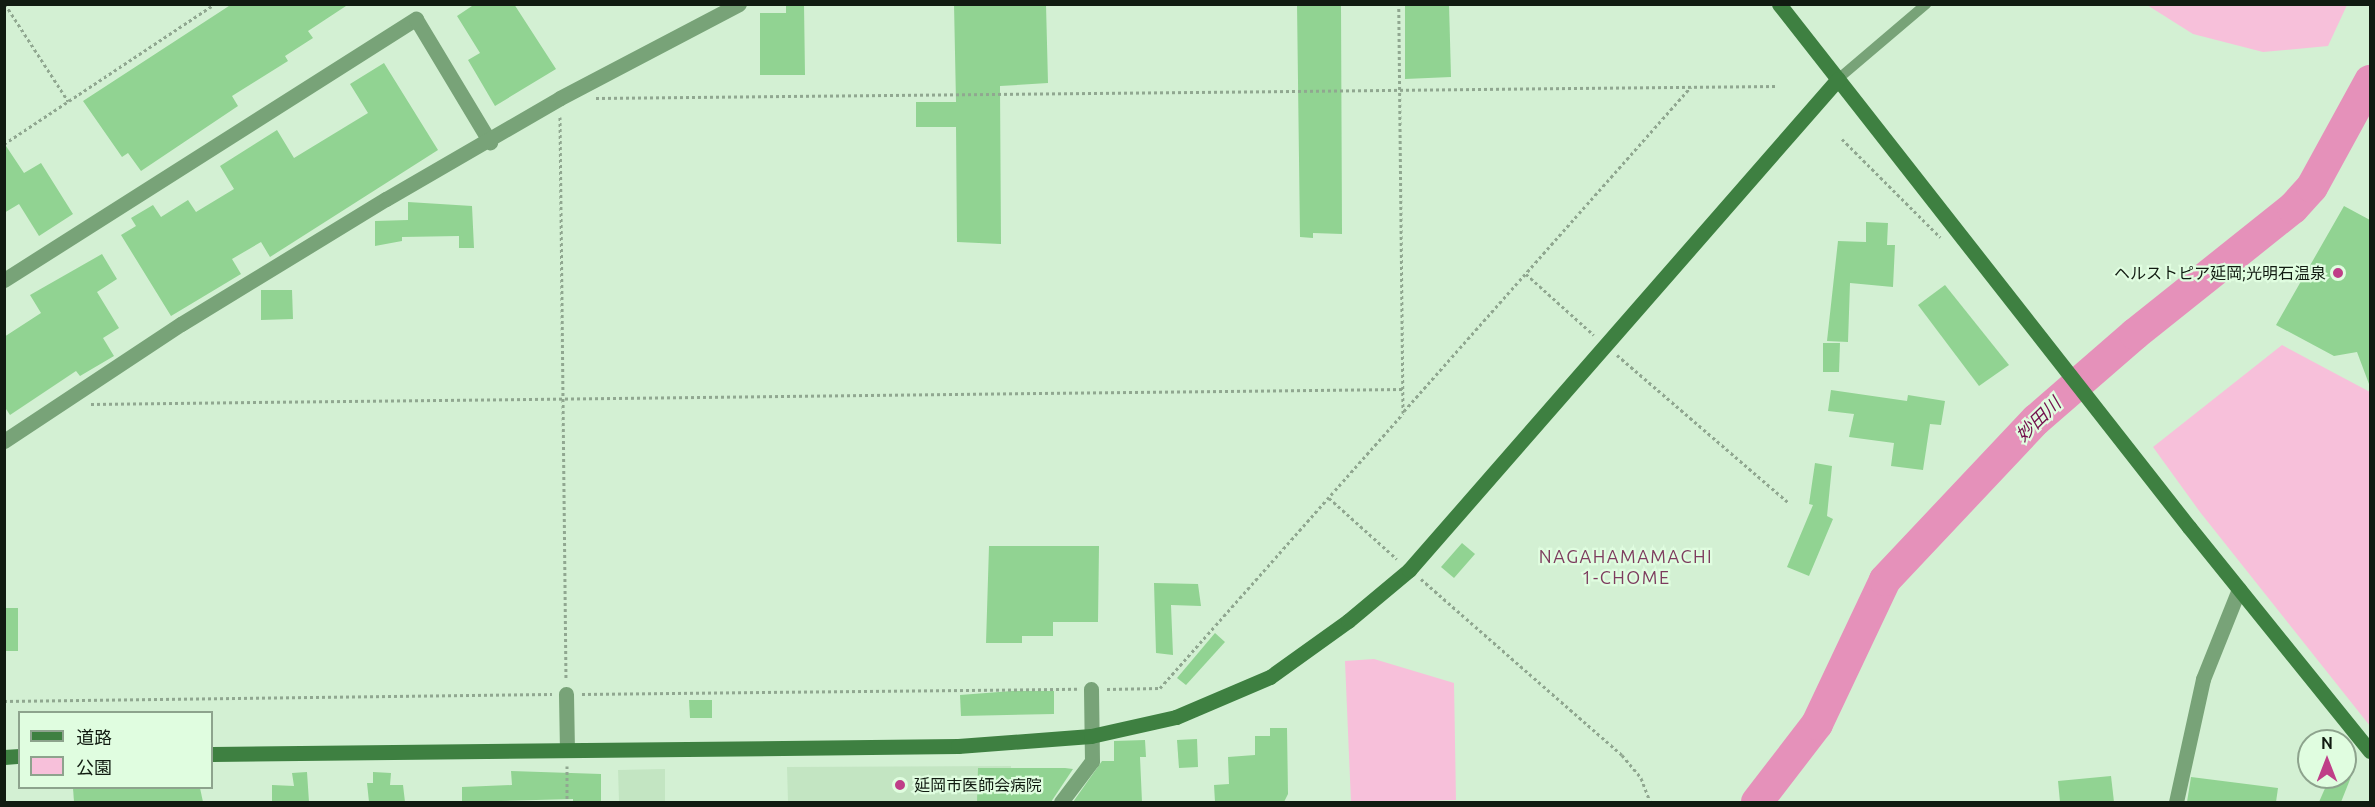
<!DOCTYPE html>
<html>
<head>
<meta charset="utf-8">
<style>
  body { margin:0 }
  #map { position:relative; width:2375px; height:807px; overflow:hidden; background:#d3f0d3; font-family:Ubuntu,"Noto Sans JP",sans-serif }
  div>[style] { position:absolute }
  .built>* { inset:0; background:#c3e5c2 }
  .green>* { inset:0; background:#f7c0da }
  .river>* { height:32px; margin:-16px; padding:0 16px; transform-origin:16px; border-radius:16px; background:#e591ba }
  .building>* { inset:0; background:#91d392 }
  .path>* { height:3px; margin-top:-1.5px; transform-origin:0; background:repeating-linear-gradient(90deg,#90a790 0 3px,transparent 0 6px) }
  .lane>* { height:10px; margin:-5px; padding:0 5px; transform-origin:5px; border-radius:5px; background:#78a378 }
  .street>* { height:15px; margin:-7.5px; padding:0 7.5px; transform-origin:7.5px; border-radius:7.5px; background:#78a378 }
  .secondary>* { height:15px; margin:-7.5px; padding:0 7.5px; transform-origin:7.5px; border-radius:7.5px; background:#3e8041 }
  .dots>* { width:16px; height:16px; translate:-50% -50%; box-sizing:border-box; border:3px solid #e0fde0; border-radius:50% }
  span { translate:-50% -50%; white-space:nowrap; text-align:center; line-height:1.15; -webkit-text-stroke:4.5px #e0fde0; paint-order:stroke }
  .poi-label { font-size:16px; color:#111b11 }
  .right { translate:-100% -50%; text-align:right }
  .left { translate:0 -50%; text-align:left }
  .water-label { font-size:18px; color:#73114d; font-style:italic }
  .neighbourhood-label { font-size:18px; color:#7d3c5e; letter-spacing:1.5px }
  .frame { position:absolute; inset:0; border:6px solid #111b11; pointer-events:none }
  .legend { position:absolute; left:18px; top:711px; width:195px; height:78px; box-sizing:border-box; background:#e0fde0; border:2px solid #8da38d; margin:0; padding:8px 10px; list-style:none; font-size:18px; color:#111b11 }
  .legend li { display:flex; align-items:center; gap:12px; height:30px }
  .legend b { width:30px; border:2px solid #8da38d }
  .north { position:absolute; left:2297px; top:729px; width:60px; height:60px; box-sizing:border-box; background:#e0fde0; border:2px solid #8da38d; border-radius:50%; rotate:0deg; font-size:16px; font-weight:700; line-height:24px; text-align:center; color:#111b11 }
  .north::after { content:''; display:block; margin:auto; width:21px; height:27px; background:#bf3e88; clip-path:polygon(50% 0,100% 100%,50% 72%,0 100%) }
</style>
</head>
<body>
<div id="map">
  <div class="built">
    <i style="clip-path:polygon(1011px 766px,1012px 802px,788px 802px,787px 767px)"></i>
    <i style="clip-path:polygon(665px 769px,665px 802px,619px 802px,618px 770px)"></i>
  </div>
  <div class="green">
    <i style="clip-path:polygon(2147px 5px,2347px 5px,2328px 46px,2263px 52px,2193px 34px)"></i>
    <i style="clip-path:polygon(2282px 345px,2370px 392px,2370px 726px,2200px 512px,2153px 447px)"></i>
    <i style="clip-path:polygon(1374px 659px,1454px 683px,1456px 800px,1351px 802px,1345px 661px)"></i>
  </div>
  <div class="river">
    <i style="left:1757px;top:802px;width:98px;rotate:-52.4deg"></i>
    <i style="left:1817px;top:724px;width:159px;rotate:-64.7deg"></i>
    <i style="left:1885px;top:580px;width:220px;rotate:-46.7deg"></i>
    <i style="left:2036px;top:420px;width:131px;rotate:-41deg"></i>
    <i style="left:2135px;top:334px;width:202px;rotate:-38.6deg"></i>
    <i style="left:2293px;top:208px;width:28px;rotate:-48deg"></i>
    <i style="left:2312px;top:187px;width:121px;rotate:-61.3deg"></i>
  </div>
  <div class="building">
    <i style="clip-path:polygon(232px 4px,349px 4px,308px 31px,313px 38px,285px 56px,288px 61px,232px 96px,238px 106px,141px 171px,128px 153px,122px 157px,83px 101px)"></i>
    <i style="clip-path:polygon(475px 4px,514px 4px,556px 69px,495px 106px,468px 60px,480px 53px,457px 16px)"></i>
    <i style="clip-path:polygon(786px 4px,804px 4px,805px 75px,760px 75px,760px 13px,786px 13px)"></i>
    <i style="clip-path:polygon(954px 4px,1046px 4px,1048px 83px,1000px 86px,1001px 244px,957px 242px,956px 127px,916px 127px,916px 102px,956px 102px)"></i>
    <i style="clip-path:polygon(1297px 4px,1341px 4px,1342px 234px,1313px 233px,1313px 238px,1300px 237px)"></i>
    <i style="clip-path:polygon(1405px 4px,1449px 4px,1451px 77px,1405px 79px)"></i>
    <i style="clip-path:polygon(384px 63px,438px 150px,270px 257px,261px 242px,232px 259px,241px 274px,171px 316px,121px 235px,136px 226px,131px 218px,153px 205px,161px 217px,188px 200px,196px 212px,234px 189px,220px 166px,277px 130px,294px 158px,368px 113px,350px 84px)"></i>
    <i style="clip-path:polygon(4px 143px,24px 173px,41px 163px,73px 214px,39px 236px,19px 204px,4px 213px)"></i>
    <i style="clip-path:polygon(408px 202px,472px 206px,474px 248px,459px 248px,459px 236px,402px 237px,402px 241px,375px 246px,375px 221px,408px 220px)"></i>
    <i style="clip-path:polygon(2344px 206px,2370px 220px,2369px 384px,2357px 352px,2334px 356px,2276px 325px)"></i>
    <i style="clip-path:polygon(1866px 222px,1888px 223px,1887px 245px,1895px 245px,1893px 287px,1850px 283px,1848px 342px,1827px 341px,1838px 241px,1866px 242px)"></i>
    <i style="clip-path:polygon(102px 254px,117px 279px,97px 292px,119px 328px,103px 338px,114px 356px,80px 376px,76px 371px,10px 415px,4px 406px,4px 337px,41px 313px,30px 295px)"></i>
    <i style="clip-path:polygon(1945px 285px,2009px 365px,1979px 386px,1918px 305px)"></i>
    <i style="clip-path:polygon(261px 290px,292px 290px,293px 319px,261px 320px)"></i>
    <i style="clip-path:polygon(1823px 343px,1840px 343px,1839px 372px,1823px 372px)"></i>
    <i style="clip-path:polygon(1831px 390px,1907px 401px,1908px 395px,1945px 401px,1941px 425px,1930px 424px,1923px 470px,1891px 466px,1894px 443px,1849px 437px,1854px 414px,1828px 411px)"></i>
    <i style="clip-path:polygon(1815px 463px,1832px 466px,1827px 516px,1833px 519px,1809px 576px,1787px 567px,1813px 505px,1809px 504px)"></i>
    <i style="clip-path:polygon(1462px 543px,1475px 554px,1454px 578px,1441px 567px)"></i>
    <i style="clip-path:polygon(989px 546px,1099px 546px,1098px 622px,1053px 622px,1053px 636px,1022px 636px,1022px 643px,986px 643px)"></i>
    <i style="clip-path:polygon(1154px 583px,1198px 584px,1201px 606px,1171px 605px,1173px 655px,1156px 653px)"></i>
    <i style="clip-path:polygon(4px 608px,18px 608px,18px 651px,4px 651px)"></i>
    <i style="clip-path:polygon(1215px 633px,1225px 642px,1186px 685px,1177px 678px)"></i>
    <i style="clip-path:polygon(1012px 691px,1054px 691px,1054px 714px,961px 716px,960px 695px)"></i>
    <i style="clip-path:polygon(689px 700px,712px 700px,712px 718px,690px 718px)"></i>
    <i style="clip-path:polygon(1270px 728px,1287px 728px,1288px 794px,1284px 802px,1215px 802px,1214px 785px,1229px 784px,1228px 757px,1255px 755px,1255px 736px,1270px 736px)"></i>
    <i style="clip-path:polygon(1197px 739px,1198px 767px,1179px 768px,1177px 740px)"></i>
    <i style="clip-path:polygon(1145px 740px,1146px 757px,1140px 757px,1142px 802px,1073px 802px,1102px 761px,1114px 761px,1114px 741px)"></i>
    <i style="clip-path:polygon(978px 768px,1065px 768px,1073px 769px,1051px 802px,977px 802px)"></i>
    <i style="clip-path:polygon(511px 771px,601px 774px,601px 802px,573px 802px,573px 799px,462px 802px,462px 787px,512px 785px)"></i>
    <i style="clip-path:polygon(307px 772px,309px 802px,272px 802px,272px 785px,294px 786px,292px 773px)"></i>
    <i style="clip-path:polygon(373px 772px,391px 773px,390px 785px,403px 785px,405px 802px,369px 802px,367px 783px,373px 783px)"></i>
    <i style="clip-path:polygon(2111px 776px,2114px 802px,2060px 802px,2058px 781px)"></i>
    <i style="clip-path:polygon(2191px 777px,2278px 788px,2276px 802px,2187px 802px)"></i>
    <i style="clip-path:polygon(2330px 777px,2351px 777px,2341px 802px,2319px 802px)"></i>
    <i style="clip-path:polygon(73px 788px,200px 788px,203px 802px,74px 802px)"></i>
  </div>
  <div class="path">
    <i style="left:5px;top:4px;width:116px;rotate:57deg"></i>
    <i style="left:596px;top:98px;width:1181px;rotate:-0.58deg"></i>
    <i style="left:560px;top:117px;width:563px;rotate:89.39deg"></i>
    <i style="left:1842px;top:139px;width:139px;rotate:45deg"></i>
    <i style="left:4px;top:144px;width:253px;rotate:-33.6deg"></i>
    <i style="left:1526px;top:274px;width:91px;rotate:41.9deg"></i>
    <i style="left:1617px;top:355px;width:227px;rotate:40.7deg"></i>
    <i style="left:91px;top:404px;width:1312px;rotate:-0.66deg"></i>
    <i style="left:1404px;top:411px;width:433px;rotate:-48.5deg"></i>
    <i style="left:1329px;top:498px;width:91px;rotate:41.9deg"></i>
    <i style="left:1421px;top:579px;width:267px;rotate:41.2deg"></i>
    <i style="left:1622px;top:755px;width:30px;rotate:50deg"></i>
    <i style="left:1641px;top:778px;width:26px;rotate:69deg"></i>
    <i style="left:1107px;top:689px;width:53px;rotate:-1.1deg"></i>
    <i style="left:1160px;top:688px;width:367px;rotate:-48.5deg"></i>
    <i style="left:1403px;top:413px;width:409px;rotate:-90.6deg"></i>
    <i style="left:582px;top:694px;width:495px;rotate:-0.6deg"></i>
    <i style="left:4px;top:701px;width:548px;rotate:-0.73deg"></i>
    <i style="left:567px;top:766px;width:36px;rotate:90deg"></i>
  </div>
  <div class="lane">
    <i style="left:1838px;top:79px;width:116px;rotate:-40.4deg"></i>
  </div>
  <div class="street">
    <i style="left:4px;top:280px;width:488px;rotate:-32.4deg"></i>
    <i style="left:416px;top:19px;width:144px;rotate:59deg"></i>
    <i style="left:4px;top:441px;width:212px;rotate:-33.5deg"></i>
    <i style="left:181px;top:324px;width:240px;rotate:-31.4deg"></i>
    <i style="left:386px;top:199px;width:201px;rotate:-30.1deg"></i>
    <i style="left:560px;top:98px;width:202px;rotate:-27.7deg"></i>
    <i style="left:566px;top:694px;width:55px;rotate:89deg"></i>
    <i style="left:1061px;top:802px;width:51px;rotate:-52.9deg"></i>
    <i style="left:1092px;top:761px;width:72px;rotate:-90.8deg"></i>
    <i style="left:2176px;top:802px;width:126px;rotate:-77.6deg"></i>
    <i style="left:2203px;top:679px;width:97px;rotate:-68.2deg"></i>
  </div>
  <div class="secondary">
    <i style="left:1779px;top:4px;width:665px;rotate:51.91deg"></i>
    <i style="left:2189px;top:527px;width:288px;rotate:51.1deg"></i>
    <i style="left:212px;top:754px;width:746px;rotate:-0.61deg"></i>
    <i style="left:958px;top:746px;width:133px;rotate:-4.3deg"></i>
    <i style="left:1091px;top:736px;width:87px;rotate:-12.6deg"></i>
    <i style="left:1176px;top:717px;width:102px;rotate:-23.1deg"></i>
    <i style="left:1270px;top:677px;width:96px;rotate:-35.7deg"></i>
    <i style="left:1348px;top:621px;width:80px;rotate:-39.9deg"></i>
    <i style="left:1409px;top:570px;width:652px;rotate:-48.86deg"></i>
    <i style="left:4px;top:757px;width:16px;rotate:-4deg"></i>
  </div>
  <div class="dots">
    <i style="left:2338px;top:273px;background:#bf3e88"></i>
    <i style="left:900px;top:785px;background:#bf3e88"></i>
  </div>
  <div class="poi-label">
    <span class="right" style="left:2326px;top:273px">ヘルストピア延岡;光明石温泉</span>
    <span class="left" style="left:914px;top:785px">延岡市医師会病院</span>
  </div>
  <div class="water-label">
    <span style="left:2038px;top:419px;rotate:-44deg">妙田川</span>
  </div>
  <div class="neighbourhood-label">
    <span style="left:1626px;top:567px">NAGAHAMAMACHI<br>1-CHOME</span>
  </div>
  <div class="frame"></div>
  <ul class="legend">
  <li><b style="height:8px;background:#3e8041"></b>道路</li>
  <li><b style="height:16px;background:#f7c0da"></b>公園</li>
  </ul>
  <div class="north">N</div>
</div>
</body>
</html>
